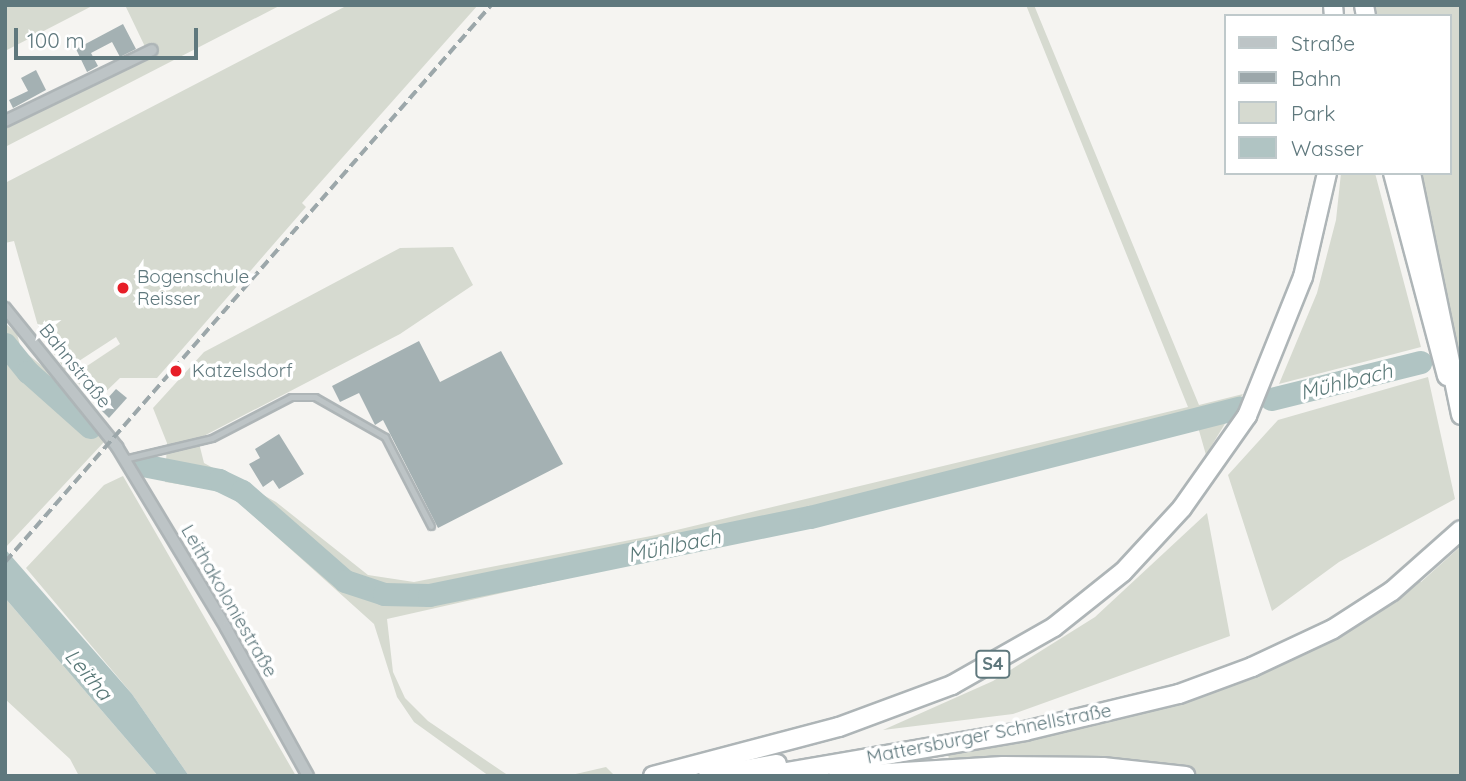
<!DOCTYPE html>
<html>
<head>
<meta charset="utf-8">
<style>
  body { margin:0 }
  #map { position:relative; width:1466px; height:781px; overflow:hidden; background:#f5f4f1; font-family:Quicksand,sans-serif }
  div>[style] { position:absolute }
  .green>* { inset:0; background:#d6dad0 }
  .water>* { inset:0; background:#b0c4c3 }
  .river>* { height:23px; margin:-11.5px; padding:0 11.5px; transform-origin:11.5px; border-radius:11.5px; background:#b0c4c3 }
  .building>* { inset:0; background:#a4b1b3 }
  .roads { filter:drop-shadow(2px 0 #aeb5b7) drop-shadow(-2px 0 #aeb5b7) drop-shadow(0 2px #aeb5b7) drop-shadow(0 -2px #aeb5b7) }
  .service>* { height:5px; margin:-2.5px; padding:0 2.5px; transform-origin:2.5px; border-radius:2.5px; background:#bdc4c6 }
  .minor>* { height:10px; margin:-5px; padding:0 5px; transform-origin:5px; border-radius:5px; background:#bdc4c6 }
  .trunk>* { height:18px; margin:-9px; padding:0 9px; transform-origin:9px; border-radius:9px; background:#fff }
  .rail>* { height:3.5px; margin-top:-1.75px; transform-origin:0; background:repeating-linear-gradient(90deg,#9ca7aa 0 10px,transparent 0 15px) }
  .dots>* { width:19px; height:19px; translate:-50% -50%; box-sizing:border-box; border:4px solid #fff; border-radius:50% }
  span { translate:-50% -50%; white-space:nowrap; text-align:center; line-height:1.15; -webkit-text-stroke:7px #fff; paint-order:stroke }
  .shield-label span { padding:2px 5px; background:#fff; border:2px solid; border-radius:5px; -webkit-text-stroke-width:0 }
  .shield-label { font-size:18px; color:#5f787d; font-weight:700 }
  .poi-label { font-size:19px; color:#5f787d }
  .left { translate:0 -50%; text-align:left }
  .street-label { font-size:19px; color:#5f787d }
  .water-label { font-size:21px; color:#5a7978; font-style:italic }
  .frame { position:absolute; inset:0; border:7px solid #5f787d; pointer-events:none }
  .legend { position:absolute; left:1224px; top:14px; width:228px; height:161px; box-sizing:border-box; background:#fff; border:2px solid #bfc9cb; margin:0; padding:9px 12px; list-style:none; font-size:21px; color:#5f787d }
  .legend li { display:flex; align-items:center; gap:14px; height:35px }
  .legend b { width:35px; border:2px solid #bfc9cb }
  .scale { position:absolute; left:14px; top:28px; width:184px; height:32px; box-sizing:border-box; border:4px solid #5f787d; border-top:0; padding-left:9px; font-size:21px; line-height:24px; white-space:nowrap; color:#5f787d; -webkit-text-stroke:5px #fff; paint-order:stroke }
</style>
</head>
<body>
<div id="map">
  <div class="green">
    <i style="clip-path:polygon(5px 5px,94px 5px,5px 51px)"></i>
    <i style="clip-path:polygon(125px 5px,281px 5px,5px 147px,5px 129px,149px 55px)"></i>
    <i style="clip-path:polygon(348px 5px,478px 5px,302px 203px,306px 207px,157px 378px,120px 378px,95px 402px,72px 376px,120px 344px,116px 337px,65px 370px,40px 333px,14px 241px,5px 243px,5px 183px)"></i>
    <i style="clip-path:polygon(1026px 5px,1034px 5px,1199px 405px,1243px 394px,1206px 455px,1198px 427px,733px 541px,387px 619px,393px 672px,405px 698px,428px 721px,509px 776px,489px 776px,414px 722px,397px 697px,374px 624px,237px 501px,215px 490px,165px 482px,167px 443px,153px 408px,204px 352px,400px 248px,453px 247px,473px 285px,400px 334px,198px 439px,204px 463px,276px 502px,368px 575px,414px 582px,656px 535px,1188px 407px)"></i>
    <i style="clip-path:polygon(1374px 5px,1461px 5px,1461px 415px,1411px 173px,1450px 173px,1450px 16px,1376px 16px)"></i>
    <i style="clip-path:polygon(1341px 173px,1375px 173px,1421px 347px,1279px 384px,1317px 293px,1336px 220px)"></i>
    <i style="clip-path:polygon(5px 323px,17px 334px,21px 349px,46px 369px,104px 442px,5px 548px)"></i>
    <i style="clip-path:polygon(1428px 377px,1455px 499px,1339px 562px,1272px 611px,1228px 475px,1278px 420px)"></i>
    <i style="clip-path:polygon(123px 476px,296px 776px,189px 776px,132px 694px,26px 568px,104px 485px)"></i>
    <i style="clip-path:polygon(1207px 513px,1230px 636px,1013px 714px,883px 730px,993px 681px,1095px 617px)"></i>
    <i style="clip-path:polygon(1461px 546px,1461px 776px,1186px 776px,949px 768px,948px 744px,1252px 667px,1413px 574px,1421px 582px)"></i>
    <i style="clip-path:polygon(5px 598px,158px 776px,79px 776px,70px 759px,5px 699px)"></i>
    <i style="clip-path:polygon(606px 767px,615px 776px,567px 776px)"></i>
  </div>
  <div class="water">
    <i style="clip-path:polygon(5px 549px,132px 694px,189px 776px,158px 776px,5px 598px)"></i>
  </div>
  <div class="river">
    <i style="left:5px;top:344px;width:36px;rotate:51deg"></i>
    <i style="left:28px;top:372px;width:83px;rotate:41.6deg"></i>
    <i style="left:1271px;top:399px;width:154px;rotate:-13.9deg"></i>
    <i style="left:137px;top:464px;width:84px;rotate:11deg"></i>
    <i style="left:219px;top:480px;width:25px;rotate:26deg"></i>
    <i style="left:242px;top:491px;width:137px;rotate:41.1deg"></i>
    <i style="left:345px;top:581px;width:41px;rotate:18.4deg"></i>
    <i style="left:384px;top:594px;width:45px;rotate:1.3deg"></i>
    <i style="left:429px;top:595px;width:389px;rotate:-11.6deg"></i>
    <i style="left:810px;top:517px;width:443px;rotate:-14.3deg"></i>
  </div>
  <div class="building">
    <i style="clip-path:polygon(123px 24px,136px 49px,120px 57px,112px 42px,91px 53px,98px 66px,87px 72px,76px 49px)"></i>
    <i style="clip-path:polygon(36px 70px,46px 90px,13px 108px,9px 100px,28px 91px,21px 78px)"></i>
    <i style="clip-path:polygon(419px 341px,440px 382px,501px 351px,563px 464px,438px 528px,383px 420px,375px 425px,359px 393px,340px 402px,332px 386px)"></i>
    <i style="clip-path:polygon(116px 389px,127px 398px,109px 418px,99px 408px)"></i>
    <i style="clip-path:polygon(279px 434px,304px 474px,279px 489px,273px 480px,263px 487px,249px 464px,260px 458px,255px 449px)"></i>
  </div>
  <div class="roads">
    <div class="service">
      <i style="left:124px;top:459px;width:90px;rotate:-13.4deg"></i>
      <i style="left:212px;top:438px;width:89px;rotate:-27.4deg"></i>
      <i style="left:291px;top:397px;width:24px"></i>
      <i style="left:315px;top:397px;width:81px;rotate:29.7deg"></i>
      <i style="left:385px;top:437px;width:100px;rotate:62.7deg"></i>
    </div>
    <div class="minor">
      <i style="left:5px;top:121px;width:163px;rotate:-25.8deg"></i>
      <i style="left:5px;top:308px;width:179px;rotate:51.1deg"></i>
      <i style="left:117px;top:447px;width:211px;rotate:58.9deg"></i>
      <i style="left:226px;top:628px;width:169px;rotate:61deg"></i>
    </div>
    <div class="trunk">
      <i style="left:1333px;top:5px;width:11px;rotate:85deg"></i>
      <i style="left:1364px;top:5px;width:11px;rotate:80deg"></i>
      <i style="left:1393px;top:173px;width:210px;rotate:75.1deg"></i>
      <i style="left:1411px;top:173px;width:247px;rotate:78.3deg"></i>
      <i style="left:653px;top:776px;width:192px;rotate:-14.8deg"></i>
      <i style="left:839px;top:727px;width:121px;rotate:-20.4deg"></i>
      <i style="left:952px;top:685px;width:117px;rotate:-29.6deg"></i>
      <i style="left:1054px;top:627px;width:88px;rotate:-38.6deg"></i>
      <i style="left:1123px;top:572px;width:87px;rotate:-47.3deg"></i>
      <i style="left:1182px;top:508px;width:113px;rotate:-54.8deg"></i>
      <i style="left:1247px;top:416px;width:150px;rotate:-68.1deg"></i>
      <i style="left:1303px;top:277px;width:107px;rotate:-77deg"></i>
      <i style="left:708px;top:776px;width:70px;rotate:-9.9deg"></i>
      <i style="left:763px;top:776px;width:266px;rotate:-9.7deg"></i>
      <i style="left:1025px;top:731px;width:158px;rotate:-13.5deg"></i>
      <i style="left:1179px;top:694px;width:78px;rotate:-20.3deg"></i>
      <i style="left:1252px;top:667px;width:89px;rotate:-25.1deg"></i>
      <i style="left:1333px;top:629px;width:70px;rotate:-32.8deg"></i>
      <i style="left:1392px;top:591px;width:92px;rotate:-41.5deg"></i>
      <i style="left:838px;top:776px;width:165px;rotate:-3.5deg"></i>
      <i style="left:1003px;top:766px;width:100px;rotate:0.6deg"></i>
      <i style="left:1103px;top:767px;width:83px;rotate:6.2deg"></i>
    </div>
  </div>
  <div class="rail">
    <i style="left:5px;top:562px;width:739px;rotate:-48.89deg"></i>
  </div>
  <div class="dots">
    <i style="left:123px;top:288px;background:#e71e28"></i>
    <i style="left:176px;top:371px;background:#e71e28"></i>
  </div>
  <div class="shield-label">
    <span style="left:993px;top:664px">S4</span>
  </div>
  <div class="poi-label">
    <span class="left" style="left:137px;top:288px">Bogenschule<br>Reisser</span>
    <span class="left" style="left:192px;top:371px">Katzelsdorf</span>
  </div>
  <div class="street-label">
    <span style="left:75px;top:366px;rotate:51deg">Bahnstraße</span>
    <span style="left:229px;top:601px;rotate:60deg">Leithakoloniestraße</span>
    <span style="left:989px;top:734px;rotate:-11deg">Mattersburger Schnellstraße</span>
  </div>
  <div class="water-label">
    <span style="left:1346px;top:381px;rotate:-14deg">Mühlbach</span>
    <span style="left:674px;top:545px;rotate:-12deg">Mühlbach</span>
    <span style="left:89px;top:674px;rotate:50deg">Leitha</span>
  </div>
  <div class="frame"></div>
  <ul class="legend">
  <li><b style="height:9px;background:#bdc4c6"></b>Straße</li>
  <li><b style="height:9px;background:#9ca7aa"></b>Bahn</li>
  <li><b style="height:19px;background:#d6dad0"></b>Park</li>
  <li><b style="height:19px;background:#b0c4c3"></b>Wasser</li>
  </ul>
  <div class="scale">100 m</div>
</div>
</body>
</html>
